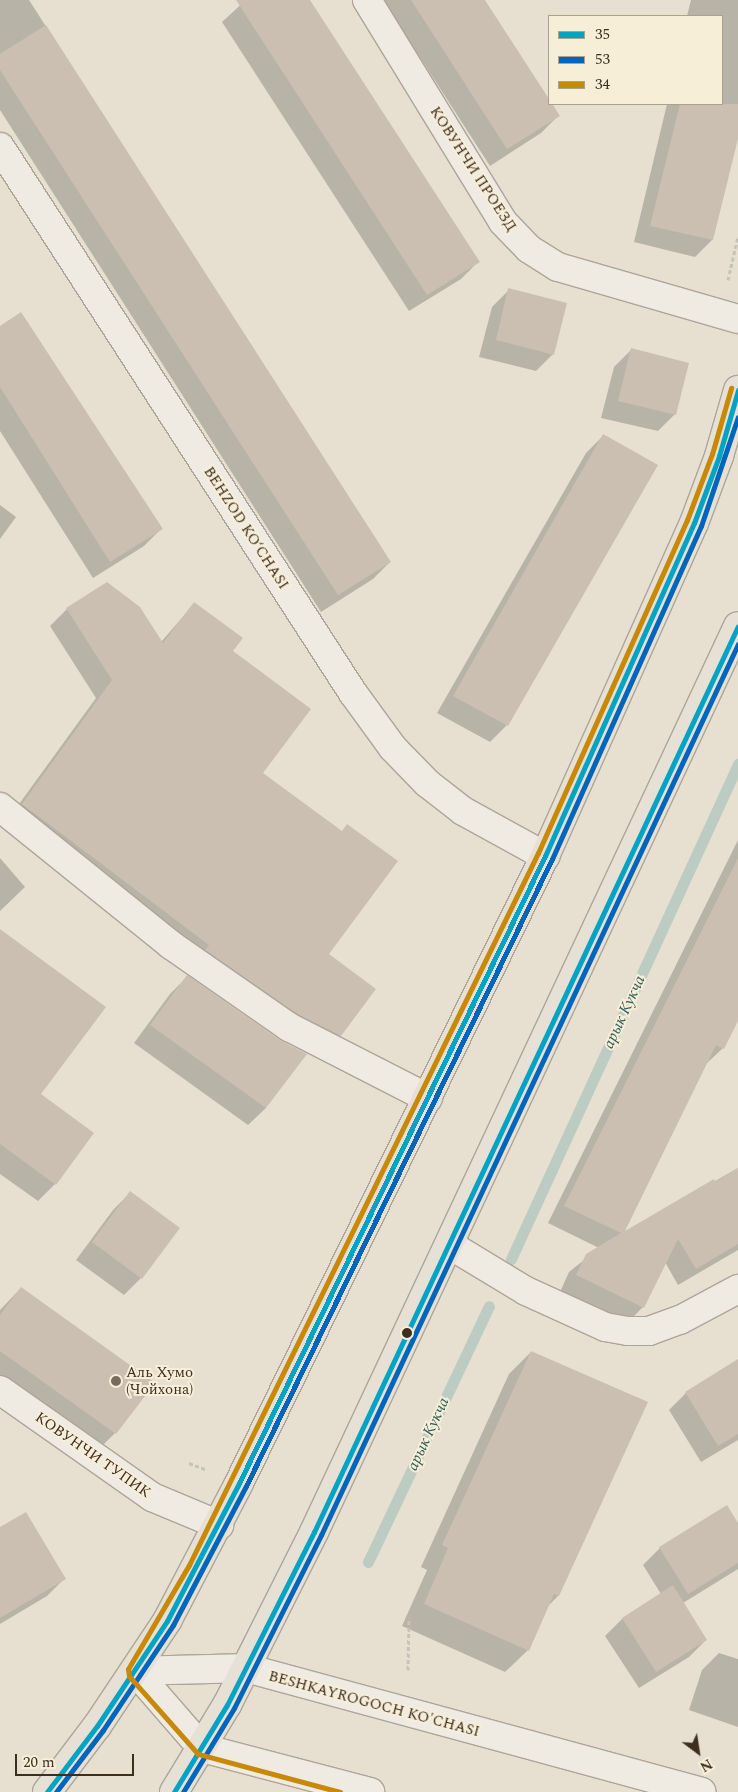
<!DOCTYPE html>
<html>
<head>
<meta charset="utf-8">
<style>
  body { margin:0 }
  #map { position:relative; width:738px; height:1792px; overflow:hidden; background:#e7e0d1; font-family:Spectral,serif }
  div>[style] { position:absolute }
  .shadow>* { inset:0; background:#0003 }
  .stream>* { height:11px; margin:-5.5px; padding:0 5.5px; transform-origin:5.5px; border-radius:5.5px; background:#bcccc2 }
  .building>* { inset:0; background:#cbbfb2 }
  .path>* { height:3px; margin-top:-1.5px; transform-origin:0; background:repeating-linear-gradient(90deg,#c8c2b9 0 4px,transparent 0 6.5px) }
  .roads { filter:drop-shadow(1px 0 #ada599) drop-shadow(-1px 0 #ada599) drop-shadow(0 1px #ada599) drop-shadow(0 -1px #ada599) }
  .street>* { height:28px; margin:-14px; padding:0 14px; transform-origin:14px; border-radius:14px; background:#efebe3 }
  .secondary>* { height:28px; margin:-14px; padding:0 14px; transform-origin:14px; border-radius:14px; background:#efebe3 }
  .primary>* { height:28px; margin:-14px; padding:0 14px; transform-origin:14px; border-radius:14px; background:#e6e1d4 }
  .bus-1>* { height:5px; margin:-2.5px; padding:0 2.5px; transform-origin:2.5px; border-radius:2.5px; background:#03a3c5 }
  .bus-2>* { height:5px; margin:-2.5px; padding:0 2.5px; transform-origin:2.5px; border-radius:2.5px; background:#0065bd }
  .bus-3>* { height:5px; margin:-2.5px; padding:0 2.5px; transform-origin:2.5px; border-radius:2.5px; background:#c88808 }
  .dots>* { width:14px; height:14px; translate:-50% -50%; box-sizing:border-box; border:2px solid #f7eed8; border-radius:50% }
  span { translate:-50% -50%; white-space:nowrap; text-align:center; line-height:1.15; -webkit-text-stroke:4px #f7eed8; paint-order:stroke }
  .street-label { font-size:15px; color:#3d2e20 }
  .poi-label { font-size:15px; color:#3d2e20 }
  .left { translate:0 -50%; text-align:left }
  .water-label { font-size:16px; color:#2f5d5a; font-style:italic }
  .legend { position:absolute; left:548px; top:15px; width:175px; height:90px; box-sizing:border-box; background:#f7eed8; border:1px solid #ada18e; margin:0; padding:6px 9px; list-style:none; font-size:15px; color:#3d2e20 }
  .legend li { display:flex; align-items:center; gap:10px; height:25px }
  .legend b { width:25px; border:1px solid #ada18e }
  .north { position:absolute; left:673px; top:1727px; width:50px; height:50px; -webkit-text-stroke:4px #f7eed8; paint-order:stroke; rotate:149deg; font-size:14px; font-weight:700; line-height:20px; text-align:center; color:#3d2e20 }
  .north::after { content:''; display:block; margin:auto; width:18px; height:22px; background:#3d2e20; clip-path:polygon(50% 0,100% 100%,50% 72%,0 100%) }
  .scale { position:absolute; left:15px; top:1754px; width:119px; height:22px; box-sizing:border-box; border:2px solid #3d2e20; border-top:0; padding-left:6px; font-size:15px; line-height:18px; white-space:nowrap; color:#3d2e20; -webkit-text-stroke:4px #f7eed8; paint-order:stroke }
</style>
</head>
<body>
<div id="map">
  <div class="shadow">
    <i style="clip-path:polygon(0 0,29px 0,390px 562px,373px 579px,321px 612px,0 110px)"></i>
    <i style="clip-path:polygon(246px 0,309px 0,478px 262px,461px 279px,409px 311px,222px 22px)"></i>
    <i style="clip-path:polygon(383px 0,484px 0,558px 116px,541px 133px,490px 166px)"></i>
    <i style="clip-path:polygon(691px 0,738px 0,738px 131px,712px 240px,695px 257px,634px 242px,667px 104px,722px 104px,722px 16px,687px 16px)"></i>
    <i style="clip-path:polygon(509px 290px,553px 354px,536px 371px,479px 357px,492px 307px)"></i>
    <i style="clip-path:polygon(0 327px,161px 529px,144px 546px,93px 578px,0 431px)"></i>
    <i style="clip-path:polygon(631px 350px,675px 414px,658px 431px,601px 418px,614px 367px)"></i>
    <i style="clip-path:polygon(603px 436px,656px 465px,507px 725px,490px 742px,437px 713px,586px 453px)"></i>
    <i style="clip-path:polygon(0 505px,16px 517px,0 539px)"></i>
    <i style="clip-path:polygon(194px 604px,232px 652px,262px 773px,327px 954px,340px 1035px,323px 1052px,6px 822px,96px 698px,50px 626px,67px 609px,161px 642px)"></i>
    <i style="clip-path:polygon(738px 840px,738px 1019px,723px 1048px,705px 1065px,622px 1234px,738px 1168px,738px 1250px,678px 1285px,665px 1262px,643px 1307px,626px 1324px,560px 1292px,569px 1272px,599px 1248px,548px 1223px)"></i>
    <i style="clip-path:polygon(0 858px,25px 887px,0 911px)"></i>
    <i style="clip-path:polygon(0 932px,39px 1094px,92px 1133px,55px 1184px,38px 1201px,0 1174px)"></i>
    <i style="clip-path:polygon(187px 977px,266px 1108px,248px 1125px,134px 1043px,170px 994px)"></i>
    <i style="clip-path:polygon(130px 1193px,178px 1228px,141px 1278px,124px 1295px,76px 1260px,113px 1210px)"></i>
    <i style="clip-path:polygon(21px 1288px,115px 1433px,98px 1450px,0 1380px,0 1310px)"></i>
    <i style="clip-path:polygon(531px 1352px,558px 1596px,547px 1607px,528px 1650px,505px 1672px,402px 1626px,427px 1570px,421px 1567px,509px 1374px)"></i>
    <i style="clip-path:polygon(738px 1361px,738px 1440px,701px 1462px,669px 1410px,686px 1393px)"></i>
    <i style="clip-path:polygon(738px 1525px,738px 1569px,683px 1603px,706px 1640px,689px 1657px,639px 1688px,605px 1636px,622px 1619px,661px 1594px,643px 1565px,660px 1548px)"></i>
    <i style="clip-path:polygon(0 1529px,64px 1579px,47px 1596px,0 1624px)"></i>
    <i style="clip-path:polygon(719px 1653px,738px 1659px,738px 1727px,689px 1710px,702px 1670px)"></i>
  </div>
  <div class="stream">
    <i style="left:511px;top:1259px;width:545px;rotate:-65.36deg"></i>
    <i style="left:368px;top:1562px;width:283px;rotate:-64.7deg"></i>
  </div>
  <div class="building">
    <i style="clip-path:polygon(236px 0,310px 0,480px 262px,427px 295px)"></i>
    <i style="clip-path:polygon(411px 0,485px 0,560px 116px,507px 149px)"></i>
    <i style="clip-path:polygon(46px 25px,391px 562px,338px 595px,0 70px,0 54px)"></i>
    <i style="clip-path:polygon(680px 104px,738px 104px,738px 139px,713px 240px,650px 226px)"></i>
    <i style="clip-path:polygon(508px 288px,567px 303px,554px 355px,496px 340px)"></i>
    <i style="clip-path:polygon(21px 312px,163px 529px,110px 562px,0 387px,0 326px)"></i>
    <i style="clip-path:polygon(631px 348px,689px 363px,676px 415px,618px 401px)"></i>
    <i style="clip-path:polygon(603px 434px,658px 465px,508px 726px,453px 696px)"></i>
    <i style="clip-path:polygon(107px 582px,140px 607px,163px 643px,194px 602px,243px 638px,233px 651px,311px 709px,263px 773px,342px 831px,347px 824px,398px 861px,329px 954px,376px 989px,341px 1036px,297px 1014px,205px 950px,209px 945px,22px 804px,112px 680px,66px 608px)"></i>
    <i style="clip-path:polygon(738px 858px,738px 1021px,724px 1049px,716px 1045px,625px 1231px,714px 1179px,715px 1182px,738px 1168px,738px 1244px,696px 1269px,678px 1239px,644px 1308px,576px 1275px,586px 1254px,621px 1233px,564px 1206px)"></i>
    <i style="clip-path:polygon(0 929px,106px 1007px,41px 1094px,94px 1133px,56px 1185px,0 1144px)"></i>
    <i style="clip-path:polygon(187px 975px,280px 1040px,307px 1054px,266px 1108px,150px 1025px)"></i>
    <i style="clip-path:polygon(130px 1191px,180px 1228px,142px 1279px,92px 1242px)"></i>
    <i style="clip-path:polygon(21px 1287px,155px 1383px,116px 1434px,0 1351px,0 1315px)"></i>
    <i style="clip-path:polygon(531px 1351px,648px 1402px,559px 1596px,554px 1594px,529px 1651px,424px 1604px,448px 1548px,442px 1545px)"></i>
    <i style="clip-path:polygon(738px 1359px,738px 1434px,718px 1446px,685px 1392px)"></i>
    <i style="clip-path:polygon(727px 1505px,738px 1523px,738px 1563px,688px 1594px,659px 1547px)"></i>
    <i style="clip-path:polygon(26px 1512px,66px 1579px,0 1618px,0 1527px)"></i>
    <i style="clip-path:polygon(673px 1585px,707px 1640px,656px 1672px,622px 1618px)"></i>
  </div>
  <div class="path">
    <i style="left:728px;top:280px;width:45px;rotate:-77.2deg"></i>
    <i style="left:189px;top:1463px;width:19px;rotate:21deg"></i>
    <i style="left:408px;top:1670px;width:52px;rotate:-88.9deg"></i>
  </div>
  <div class="roads">
    <div class="street">
      <i style="left:367px;top:0;width:260px;rotate:58.5deg"></i>
      <i style="left:503px;top:222px;width:37px;rotate:46deg"></i>
      <i style="left:529px;top:249px;width:34px;rotate:32deg"></i>
      <i style="left:558px;top:267px;width:187px;rotate:16.1deg"></i>
      <i style="left:0;top:147px;width:650px;rotate:57.12deg"></i>
      <i style="left:353px;top:693px;width:68px;rotate:54deg"></i>
      <i style="left:393px;top:748px;width:49px;rotate:45.8deg"></i>
      <i style="left:427px;top:783px;width:46px;rotate:37.9deg"></i>
      <i style="left:463px;top:811px;width:94px;rotate:28.8deg"></i>
      <i style="left:0;top:807px;width:220px;rotate:38.9deg"></i>
      <i style="left:171px;top:945px;width:144px;rotate:34.8deg"></i>
      <i style="left:289px;top:1027px;width:156px;rotate:27.1deg"></i>
      <i style="left:450px;top:1245px;width:89px;rotate:31.2deg"></i>
      <i style="left:526px;top:1291px;width:87px;rotate:24.5deg"></i>
      <i style="left:605px;top:1327px;width:23px;rotate:10deg"></i>
      <i style="left:628px;top:1331px;width:21px"></i>
      <i style="left:649px;top:1331px;width:33px;rotate:-20deg"></i>
      <i style="left:680px;top:1320px;width:66px;rotate:-28.1deg"></i>
      <i style="left:0;top:1390px;width:186px;rotate:35.1deg"></i>
      <i style="left:152px;top:1497px;width:73px;rotate:22.7deg"></i>
    </div>
    <div class="secondary">
      <i style="left:135px;top:1671px;width:111px;rotate:-1.5deg"></i>
      <i style="left:246px;top:1668px;width:472px;rotate:15.2deg"></i>
      <i style="left:135px;top:1671px;width:102px;rotate:49deg"></i>
      <i style="left:202px;top:1748px;width:174px;rotate:14.7deg"></i>
    </div>
    <div class="primary">
      <i style="left:47px;top:1792px;width:83px;rotate:-52.9deg"></i>
      <i style="left:97px;top:1726px;width:126px;rotate:-56.3deg"></i>
      <i style="left:167px;top:1621px;width:156px;rotate:-62.4deg"></i>
      <i style="left:239px;top:1483px;width:698px;rotate:-63.99deg"></i>
      <i style="left:545px;top:856px;width:365px;rotate:-65.9deg"></i>
      <i style="left:694px;top:523px;width:72px;rotate:-69.5deg"></i>
      <i style="left:719px;top:456px;width:69px;rotate:-73.9deg"></i>
      <i style="left:174px;top:1792px;width:102px;rotate:-58.7deg"></i>
      <i style="left:227px;top:1705px;width:194px;rotate:-63.3deg"></i>
      <i style="left:314px;top:1532px;width:1000px;rotate:-64.92deg"></i>
    </div>
  </div>
  <div class="bus-1">
    <i style="left:47px;top:1792px;width:83px;rotate:-52.9deg"></i>
    <i style="left:97px;top:1726px;width:126px;rotate:-56.3deg"></i>
    <i style="left:167px;top:1621px;width:156px;rotate:-62.4deg"></i>
    <i style="left:239px;top:1483px;width:698px;rotate:-63.99deg"></i>
    <i style="left:545px;top:856px;width:365px;rotate:-65.9deg"></i>
    <i style="left:694px;top:523px;width:72px;rotate:-69.5deg"></i>
    <i style="left:719px;top:456px;width:69px;rotate:-73.9deg"></i>
    <i style="left:174px;top:1792px;width:102px;rotate:-58.7deg"></i>
    <i style="left:227px;top:1705px;width:194px;rotate:-63.3deg"></i>
    <i style="left:314px;top:1532px;width:1000px;rotate:-64.92deg"></i>
  </div>
  <div class="bus-2">
    <i style="left:56px;top:1792px;width:78px;rotate:-52.8deg"></i>
    <i style="left:103px;top:1730px;width:126px;rotate:-56.3deg"></i>
    <i style="left:173px;top:1625px;width:157px;rotate:-62.3deg"></i>
    <i style="left:246px;top:1486px;width:698px;rotate:-63.99deg"></i>
    <i style="left:552px;top:859px;width:365px;rotate:-65.9deg"></i>
    <i style="left:701px;top:526px;width:115px;rotate:-71.3deg"></i>
    <i style="left:183px;top:1792px;width:98px;rotate:-58.7deg"></i>
    <i style="left:234px;top:1708px;width:194px;rotate:-63.3deg"></i>
    <i style="left:321px;top:1535px;width:984px;rotate:-64.92deg"></i>
  </div>
  <div class="bus-3">
    <i style="left:340px;top:1792px;width:147px;rotate:-165deg"></i>
    <i style="left:198px;top:1754px;width:104px;rotate:-131.5deg"></i>
    <i style="left:129px;top:1676px;width:7px;rotate:-98deg"></i>
    <i style="left:128px;top:1669px;width:121px;rotate:-59.6deg"></i>
    <i style="left:189px;top:1565px;width:793px;rotate:-63.89deg"></i>
    <i style="left:538px;top:853px;width:365px;rotate:-65.9deg"></i>
    <i style="left:687px;top:520px;width:71px;rotate:-69.3deg"></i>
    <i style="left:712px;top:454px;width:69px;rotate:-73.9deg"></i>
  </div>
  <div class="dots">
    <i style="left:407px;top:1333px;background:#3d2e20"></i>
    <i style="left:116px;top:1381px;background:#786c5e"></i>
  </div>
  <div class="street-label">
    <span style="left:473px;top:169px;rotate:57deg">КОВУНЧИ ПРОЕЗД</span>
    <span style="left:246px;top:528px;rotate:57deg">BEHZOD KO‘CHASI</span>
    <span style="left:93px;top:1455px;rotate:35deg">КОВУНЧИ ТУПИК</span>
    <span style="left:374px;top:1704px;rotate:15deg">BESHKAYROGOCH KO'CHASI</span>
  </div>
  <div class="poi-label">
    <span class="left" style="left:126px;top:1381px">Аль Хумо<br>(Чойхона)</span>
  </div>
  <div class="water-label">
    <span style="left:624px;top:1012px;rotate:-65deg">арык Кукча</span>
    <span style="left:428px;top:1434px;rotate:-65deg">арык Кукча</span>
  </div>
  <ul class="legend">
  <li><b style="height:6px;background:#03a3c5"></b>35</li>
  <li><b style="height:6px;background:#0065bd"></b>53</li>
  <li><b style="height:6px;background:#c88808"></b>34</li>
  </ul>
  <div class="north">N</div>
  <div class="scale">20 m</div>
</div>
</body>
</html>
